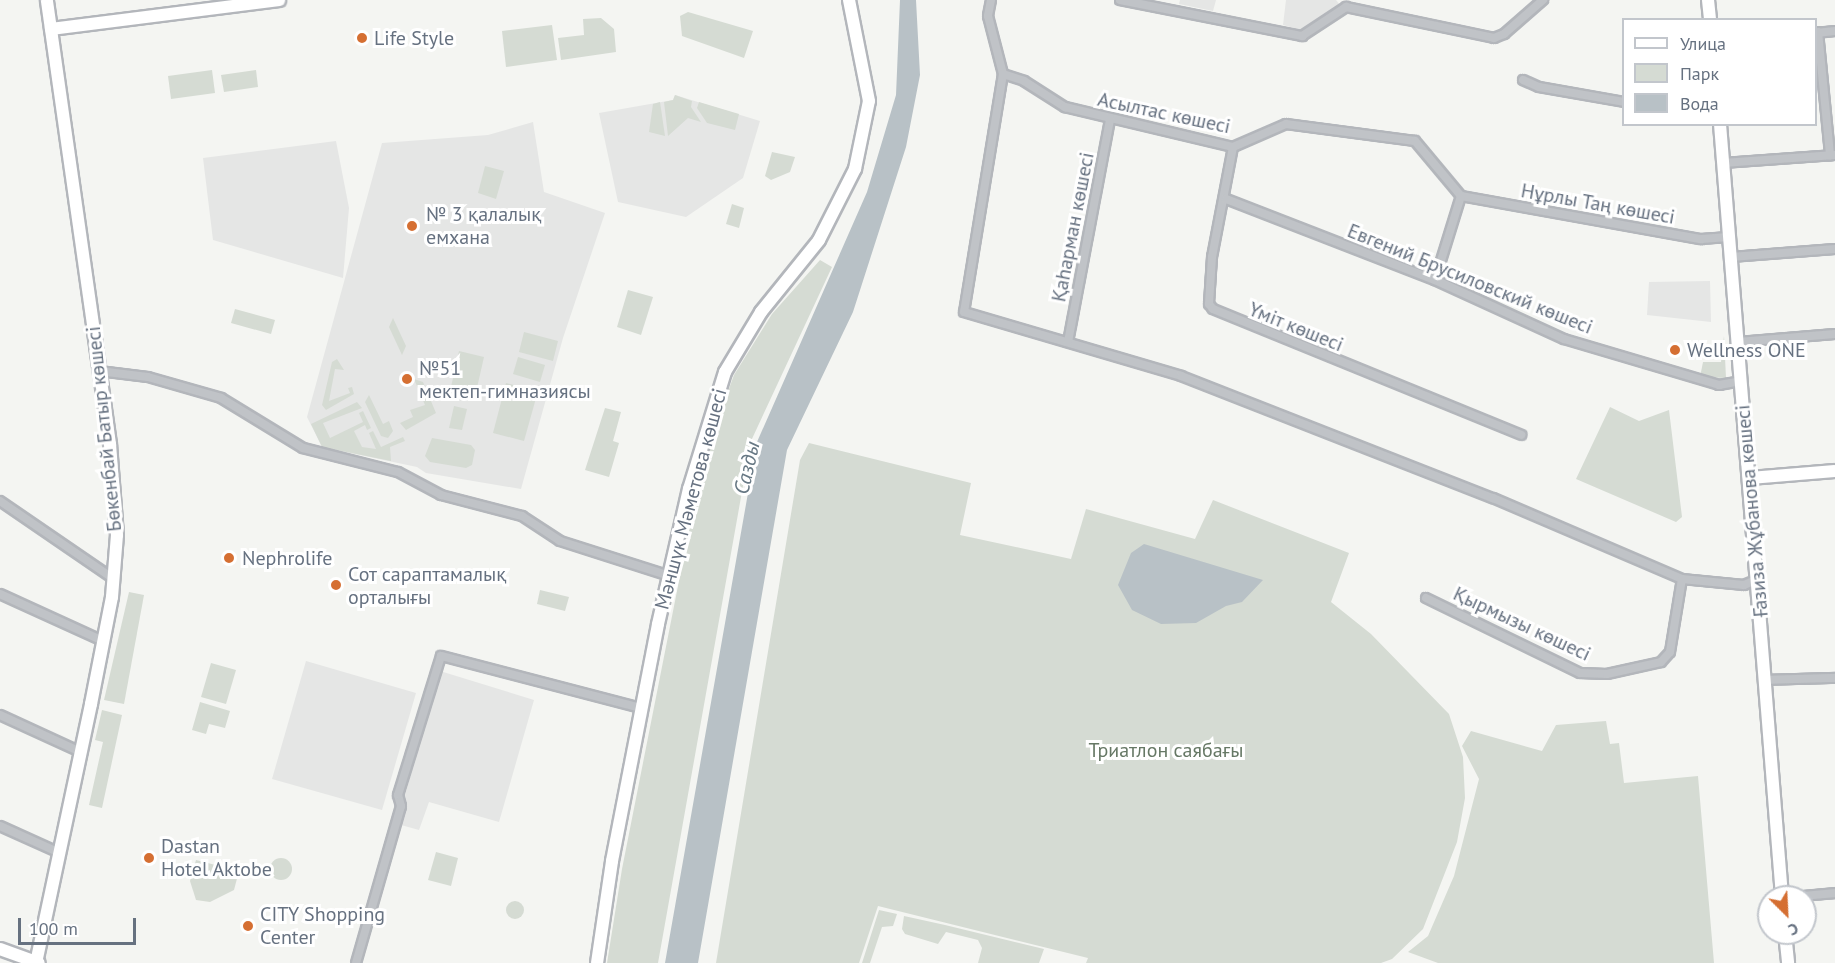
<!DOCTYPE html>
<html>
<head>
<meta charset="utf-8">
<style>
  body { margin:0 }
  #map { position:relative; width:1835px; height:963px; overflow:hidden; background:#f4f5f2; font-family:"PT Sans",sans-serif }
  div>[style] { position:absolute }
  .built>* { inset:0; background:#e5e6e5 }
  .green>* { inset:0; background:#d5dbd3 }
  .round { border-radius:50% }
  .water>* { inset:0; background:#b8c1c6 }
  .roads { filter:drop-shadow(2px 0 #b3b6bb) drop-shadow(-2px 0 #b3b6bb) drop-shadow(0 2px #b3b6bb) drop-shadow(0 -2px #b3b6bb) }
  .street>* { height:8px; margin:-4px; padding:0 4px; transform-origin:4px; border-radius:4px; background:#c0c3c7 }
  .secondary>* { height:12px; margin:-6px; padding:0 6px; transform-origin:6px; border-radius:6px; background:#fff }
  .dots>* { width:16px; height:16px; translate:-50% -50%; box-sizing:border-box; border:3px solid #fff; border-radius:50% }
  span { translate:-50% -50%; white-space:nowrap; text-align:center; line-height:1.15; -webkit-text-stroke:6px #fff; paint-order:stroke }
  .poi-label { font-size:20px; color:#667180 }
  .left { translate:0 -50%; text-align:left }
  .street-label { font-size:20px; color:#667180 }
  .park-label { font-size:20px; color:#667865 }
  .water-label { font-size:21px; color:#677884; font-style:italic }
  .legend { position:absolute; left:1622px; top:18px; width:195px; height:108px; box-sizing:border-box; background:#fff; border:2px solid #c2c6cc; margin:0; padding:8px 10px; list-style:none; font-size:18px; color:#667180 }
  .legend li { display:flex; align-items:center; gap:12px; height:30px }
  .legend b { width:30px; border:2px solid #c2c6cc }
  .north { position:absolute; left:1757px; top:885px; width:60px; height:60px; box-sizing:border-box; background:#fff; border:2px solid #c2c6cc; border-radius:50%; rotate:156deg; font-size:16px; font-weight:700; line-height:24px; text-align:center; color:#667180 }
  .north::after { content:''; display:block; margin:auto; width:21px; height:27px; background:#d56f32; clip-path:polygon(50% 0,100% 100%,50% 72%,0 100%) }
  .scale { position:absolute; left:18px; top:918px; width:118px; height:27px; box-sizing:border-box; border:3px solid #667180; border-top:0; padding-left:8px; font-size:18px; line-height:21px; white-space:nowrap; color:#667180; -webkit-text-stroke:4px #fff; paint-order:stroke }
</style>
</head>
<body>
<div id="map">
  <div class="built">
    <i style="clip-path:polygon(1180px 0,1216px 0,1213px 11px,1179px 4px)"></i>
    <i style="clip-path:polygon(1286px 0,1336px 0,1340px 5px,1301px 30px,1283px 25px)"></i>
    <i style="clip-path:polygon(675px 95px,760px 121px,743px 178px,686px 217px,618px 202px,599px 113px,673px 100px)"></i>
    <i style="clip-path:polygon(533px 122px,544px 192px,605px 213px,563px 338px,521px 489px,426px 473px,417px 467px,322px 447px,307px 417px,382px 143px,488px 135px)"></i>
    <i style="clip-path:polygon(336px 141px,349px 208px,343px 278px,213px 240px,203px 158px)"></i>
    <i style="clip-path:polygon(1710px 281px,1711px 322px,1647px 315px,1649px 282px)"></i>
    <i style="clip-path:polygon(306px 661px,416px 693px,382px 810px,272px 779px)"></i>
    <i style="clip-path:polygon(440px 671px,534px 700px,499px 822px,429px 802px,419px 830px,401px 825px,406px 807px,405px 795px)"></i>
  </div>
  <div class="green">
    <i style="clip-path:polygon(688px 12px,753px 31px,744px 58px,682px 36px,680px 16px)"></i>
    <i style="clip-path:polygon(601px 18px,614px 29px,616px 52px,561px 60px,558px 38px,584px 35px,583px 19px)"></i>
    <i style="clip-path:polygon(552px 25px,557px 60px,506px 67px,502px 31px)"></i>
    <i style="clip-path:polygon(212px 70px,215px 93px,171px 99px,168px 76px)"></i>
    <i style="clip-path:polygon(256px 70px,258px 87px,224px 92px,221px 75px)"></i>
    <i style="clip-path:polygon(675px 95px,692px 101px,691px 107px,701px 122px,688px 118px,668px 136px,664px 102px,673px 100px)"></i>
    <i style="clip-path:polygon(660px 102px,665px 136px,649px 132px,653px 104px)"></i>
    <i style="clip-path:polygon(699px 102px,739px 114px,735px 130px,707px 123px,697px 108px)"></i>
    <i style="clip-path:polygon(772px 152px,795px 157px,790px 172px,771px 180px,765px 176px)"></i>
    <i style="clip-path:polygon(485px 166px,504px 171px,496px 199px,478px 193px)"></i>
    <i style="clip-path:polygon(732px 204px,744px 208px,739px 228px,726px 224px)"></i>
    <i style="clip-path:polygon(820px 260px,832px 267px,751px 441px,658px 963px,607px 963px,622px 869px,695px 500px,712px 435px,734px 375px,772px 314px)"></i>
    <i style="clip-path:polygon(628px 290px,653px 297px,641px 335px,617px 327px)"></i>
    <i style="clip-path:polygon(235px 309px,275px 320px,271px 334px,231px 323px)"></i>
    <i style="clip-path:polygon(393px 318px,406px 346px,402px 355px,389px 327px)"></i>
    <i style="clip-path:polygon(524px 332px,558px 341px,553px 361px,519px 352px)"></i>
    <i style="clip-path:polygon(1724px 336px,1726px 378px,1700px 377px,1703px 362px,1721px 362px)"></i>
    <i style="clip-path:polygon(459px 351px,484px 357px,474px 401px,449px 396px)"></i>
    <i style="clip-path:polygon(518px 357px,545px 365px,540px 382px,513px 374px)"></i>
    <i style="clip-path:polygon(337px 359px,344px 370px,335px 369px,329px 401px,350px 393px,348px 388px,352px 387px,354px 394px,326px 410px,322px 405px,332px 362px)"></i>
    <i style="clip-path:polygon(414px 379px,423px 382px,436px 413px,406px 430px,400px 423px,413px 417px,410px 410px,425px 405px)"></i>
    <i style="clip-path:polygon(506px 383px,538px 391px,524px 441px,493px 433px)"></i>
    <i style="clip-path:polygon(369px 395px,383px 424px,389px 421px,393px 431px,388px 438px,381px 436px,365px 402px)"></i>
    <i style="clip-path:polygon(357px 402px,362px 408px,323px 423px,330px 438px,363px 422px,359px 413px,363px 411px,371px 428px,367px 430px,365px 425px,354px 431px,362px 447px,376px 449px,369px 433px,373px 431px,381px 447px,403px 437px,405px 441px,390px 447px,391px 461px,322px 447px,311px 424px)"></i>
    <i style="clip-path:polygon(454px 406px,467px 409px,462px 430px,449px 428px)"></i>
    <i style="clip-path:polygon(1610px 407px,1639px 421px,1669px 410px,1682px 517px,1676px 522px,1576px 479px)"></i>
    <i style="clip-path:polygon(605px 408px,621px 412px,613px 441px,619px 443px,609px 477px,585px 470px)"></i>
    <i style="clip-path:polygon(432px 438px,471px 445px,475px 450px,472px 465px,466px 468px,430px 462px,425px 456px)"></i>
    <i style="clip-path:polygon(809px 443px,971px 483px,960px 535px,1071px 559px,1086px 509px,1195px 539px,1213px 500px,1349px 553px,1331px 602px,1371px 634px,1449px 714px,1463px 757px,1465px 798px,1457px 842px,1423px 929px,1392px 959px,1381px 963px,1086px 963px,1088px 958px,878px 906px,859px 963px,716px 963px,800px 460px)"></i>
    <i style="clip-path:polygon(540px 590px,569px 597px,565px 611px,537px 604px)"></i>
    <i style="clip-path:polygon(129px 592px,144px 595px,124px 704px,104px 700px)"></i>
    <i style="clip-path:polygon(211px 663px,236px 670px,226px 704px,201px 697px)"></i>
    <i style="clip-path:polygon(200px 702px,230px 711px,225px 728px,209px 724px,206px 734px,192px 730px)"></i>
    <i style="clip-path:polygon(102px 710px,122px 715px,102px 808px,89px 805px,103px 742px,95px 740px)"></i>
    <i style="clip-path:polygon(1606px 721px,1610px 744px,1619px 743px,1624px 783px,1698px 776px,1714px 963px,1438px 963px,1408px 952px,1428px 936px,1454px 876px,1479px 779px,1462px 746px,1471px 731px,1542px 751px,1556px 725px)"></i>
    <i style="clip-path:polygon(436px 852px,458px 858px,451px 886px,428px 880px)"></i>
    <i class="round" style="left:270px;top:858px;width:22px;height:22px"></i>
    <i style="clip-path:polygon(196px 860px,239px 871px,234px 890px,210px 902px,196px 900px,190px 881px)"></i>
    <i class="round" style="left:506px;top:901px;width:18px;height:18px"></i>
    <i style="clip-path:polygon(879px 910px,897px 914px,893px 926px,882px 927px,870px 963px,862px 963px)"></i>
    <i style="clip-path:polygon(904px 916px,945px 925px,1044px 949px,1039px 963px,978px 963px,982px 948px,978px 940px,946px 932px,938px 944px,905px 934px,902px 929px)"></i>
  </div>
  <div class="water">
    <i style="clip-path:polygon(900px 0,916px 0,920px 75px,906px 147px,853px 312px,787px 450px,698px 963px,665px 963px,757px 442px,867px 192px,896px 95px)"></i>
    <i style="clip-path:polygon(1144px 544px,1263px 580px,1242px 602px,1226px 606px,1196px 623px,1161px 624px,1132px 610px,1118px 585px,1131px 553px)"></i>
  </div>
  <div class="roads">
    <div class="street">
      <i style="left:991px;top:0;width:16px;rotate:101deg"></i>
      <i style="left:988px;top:16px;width:60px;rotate:75.5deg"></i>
      <i style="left:1003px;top:74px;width:241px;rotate:99.3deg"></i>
      <i style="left:964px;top:312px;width:226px;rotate:16.4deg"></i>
      <i style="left:1181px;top:376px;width:335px;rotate:21.4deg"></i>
      <i style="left:1493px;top:498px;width:206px;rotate:23.2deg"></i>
      <i style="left:1682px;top:579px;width:62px;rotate:5.5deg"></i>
      <i style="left:1744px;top:585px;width:15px;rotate:-23deg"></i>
      <i style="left:1120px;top:0;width:186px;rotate:11.2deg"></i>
      <i style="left:1302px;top:36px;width:53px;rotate:-33.4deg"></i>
      <i style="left:1346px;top:7px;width:151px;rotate:11.8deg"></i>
      <i style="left:1494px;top:38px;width:11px;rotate:-22deg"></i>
      <i style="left:1504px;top:34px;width:52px;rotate:-41.1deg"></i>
      <i style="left:1818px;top:32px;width:124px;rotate:84.4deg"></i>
      <i style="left:1816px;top:33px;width:19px;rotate:-6deg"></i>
      <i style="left:1003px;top:74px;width:22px;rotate:18deg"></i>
      <i style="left:1024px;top:81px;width:49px;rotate:32.4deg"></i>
      <i style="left:1065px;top:107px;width:173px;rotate:13.4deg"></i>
      <i style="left:1233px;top:147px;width:58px;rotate:-23.5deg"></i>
      <i style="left:1286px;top:124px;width:130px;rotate:7.5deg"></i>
      <i style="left:1415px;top:141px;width:72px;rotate:50.1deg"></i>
      <i style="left:1523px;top:80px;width:17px;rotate:24deg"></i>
      <i style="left:1539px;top:87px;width:86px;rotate:10deg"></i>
      <i style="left:1233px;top:147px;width:112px;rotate:100.8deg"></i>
      <i style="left:1212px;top:257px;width:47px;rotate:93.7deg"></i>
      <i style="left:1209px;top:304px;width:6px;rotate:51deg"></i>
      <i style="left:1213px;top:309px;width:333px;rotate:22.2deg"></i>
      <i style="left:1723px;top:163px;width:112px;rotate:-4.1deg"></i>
      <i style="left:1461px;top:196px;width:244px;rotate:10.2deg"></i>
      <i style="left:1701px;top:239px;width:28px;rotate:-4deg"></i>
      <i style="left:1226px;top:199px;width:224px;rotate:21.2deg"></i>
      <i style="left:1435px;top:280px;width:142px;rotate:24.6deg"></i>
      <i style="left:1564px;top:339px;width:162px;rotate:16.5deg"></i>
      <i style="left:1719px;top:385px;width:22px;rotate:-10deg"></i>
      <i style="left:1731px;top:257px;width:104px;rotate:-4.4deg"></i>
      <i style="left:1435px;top:280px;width:88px;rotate:-72.8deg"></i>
      <i style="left:1068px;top:342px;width:227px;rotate:-79.3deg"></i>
      <i style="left:1738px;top:342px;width:97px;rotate:-4.7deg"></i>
      <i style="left:99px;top:371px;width:49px;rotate:7deg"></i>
      <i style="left:148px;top:377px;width:76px;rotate:16deg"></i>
      <i style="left:221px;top:398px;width:96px;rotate:31.4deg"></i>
      <i style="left:303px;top:448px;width:98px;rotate:14.2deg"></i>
      <i style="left:398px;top:472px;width:49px;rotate:28.1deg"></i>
      <i style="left:441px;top:495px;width:84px;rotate:14.5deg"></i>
      <i style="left:522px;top:516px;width:45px;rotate:33.3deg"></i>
      <i style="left:560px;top:541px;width:115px;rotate:17.7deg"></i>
      <i style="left:0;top:501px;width:138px;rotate:34.4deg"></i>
      <i style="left:0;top:594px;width:113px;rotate:24.5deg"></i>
      <i style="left:1426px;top:598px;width:171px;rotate:26deg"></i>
      <i style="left:1580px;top:673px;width:27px;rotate:2deg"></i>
      <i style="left:1607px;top:674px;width:55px;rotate:-12.5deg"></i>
      <i style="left:1661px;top:662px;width:13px;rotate:-48deg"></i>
      <i style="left:1670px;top:652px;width:74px;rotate:-80.7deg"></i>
      <i style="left:1766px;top:680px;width:69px;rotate:-1.7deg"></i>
      <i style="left:0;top:715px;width:89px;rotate:24.6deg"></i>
      <i style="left:0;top:826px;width:66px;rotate:24.2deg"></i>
      <i style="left:1791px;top:897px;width:44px;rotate:-5.2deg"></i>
      <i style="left:356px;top:963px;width:163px;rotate:-74deg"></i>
      <i style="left:401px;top:806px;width:11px;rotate:-105deg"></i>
      <i style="left:398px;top:795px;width:145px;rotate:-72.8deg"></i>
      <i style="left:441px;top:656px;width:206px;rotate:14.6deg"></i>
    </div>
    <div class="secondary">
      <i style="left:1708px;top:0;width:20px;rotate:84deg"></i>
      <i style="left:51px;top:29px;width:230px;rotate:-7.2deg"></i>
      <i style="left:1720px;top:124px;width:775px;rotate:85.41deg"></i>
      <i style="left:1750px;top:478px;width:85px;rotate:-4.7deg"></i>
      <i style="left:1785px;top:933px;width:30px;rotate:84deg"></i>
      <i style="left:0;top:949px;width:41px;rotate:19.7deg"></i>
      <i style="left:36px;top:963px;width:265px;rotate:-78deg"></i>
      <i style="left:91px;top:704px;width:109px;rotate:-78.9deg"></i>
      <i style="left:112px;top:597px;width:62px;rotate:-85.4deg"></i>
      <i style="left:117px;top:535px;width:91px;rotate:-94.4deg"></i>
      <i style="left:110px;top:444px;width:448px;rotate:-98.1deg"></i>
      <i style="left:597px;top:963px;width:103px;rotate:-81.6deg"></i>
      <i style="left:612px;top:861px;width:241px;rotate:-79deg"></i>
      <i style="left:658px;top:624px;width:139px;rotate:-77.1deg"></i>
      <i style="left:689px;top:489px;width:122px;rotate:-72.9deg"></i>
      <i style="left:725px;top:372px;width:70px;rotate:-59deg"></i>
      <i style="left:761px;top:312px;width:92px;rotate:-51.1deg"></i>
      <i style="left:819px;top:240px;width:80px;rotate:-63.1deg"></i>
      <i style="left:855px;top:169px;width:69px;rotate:-78.4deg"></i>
      <i style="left:869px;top:101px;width:103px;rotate:-101.2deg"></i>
    </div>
  </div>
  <div class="dots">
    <i style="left:362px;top:38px;background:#d56f32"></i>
    <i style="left:412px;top:226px;background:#d56f32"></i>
    <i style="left:1675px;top:350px;background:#d56f32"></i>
    <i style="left:407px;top:379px;background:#d56f32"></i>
    <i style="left:229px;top:558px;background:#d56f32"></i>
    <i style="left:336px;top:585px;background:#d56f32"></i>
    <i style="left:149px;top:858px;background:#d56f32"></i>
    <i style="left:248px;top:926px;background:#d56f32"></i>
  </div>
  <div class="poi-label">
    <span class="left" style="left:374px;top:38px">Life Style</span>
    <span class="left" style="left:426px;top:226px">№ 3 қалалық<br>емхана</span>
    <span class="left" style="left:1687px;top:350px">Wellness ONE</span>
    <span class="left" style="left:419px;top:380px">№51<br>мектеп-гимназиясы</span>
    <span class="left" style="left:242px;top:558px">Nephrolife</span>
    <span class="left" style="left:348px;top:586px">Сот сараптамалық<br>орталығы</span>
    <span class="left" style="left:161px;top:858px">Dastan<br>Hotel Aktobe</span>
    <span class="left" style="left:260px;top:926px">CITY Shopping<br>Center</span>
  </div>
  <div class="street-label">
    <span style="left:1164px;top:113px;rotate:12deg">Асылтас көшесі</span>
    <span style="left:1598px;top:204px;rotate:10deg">Нұрлы Таң көшесі</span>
    <span style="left:1073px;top:227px;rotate:-79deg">Қаһарман көшесі</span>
    <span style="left:1470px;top:279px;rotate:22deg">Евгений Брусиловский көшесі</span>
    <span style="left:1296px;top:327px;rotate:22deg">Үміт көшесі</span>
    <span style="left:104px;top:429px;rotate:-96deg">Бөкенбай Батыр көшесі</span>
    <span style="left:691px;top:499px;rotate:-75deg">Мәншүк Мәметова көшесі</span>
    <span style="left:1752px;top:511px;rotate:-95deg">Ғазиза Жұбанова көшесі</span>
    <span style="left:1522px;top:624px;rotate:25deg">Қырмызы көшесі</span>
  </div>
  <div class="park-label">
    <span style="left:1166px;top:750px">Триатлон саябағы</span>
  </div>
  <div class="water-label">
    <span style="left:747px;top:468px;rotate:-77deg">Сазды</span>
  </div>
  <ul class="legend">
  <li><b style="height:8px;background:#fff"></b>Улица</li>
  <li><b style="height:16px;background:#d5dbd3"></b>Парк</li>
  <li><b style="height:16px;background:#b8c1c6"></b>Вода</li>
  </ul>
  <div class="north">С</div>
  <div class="scale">100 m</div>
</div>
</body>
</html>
